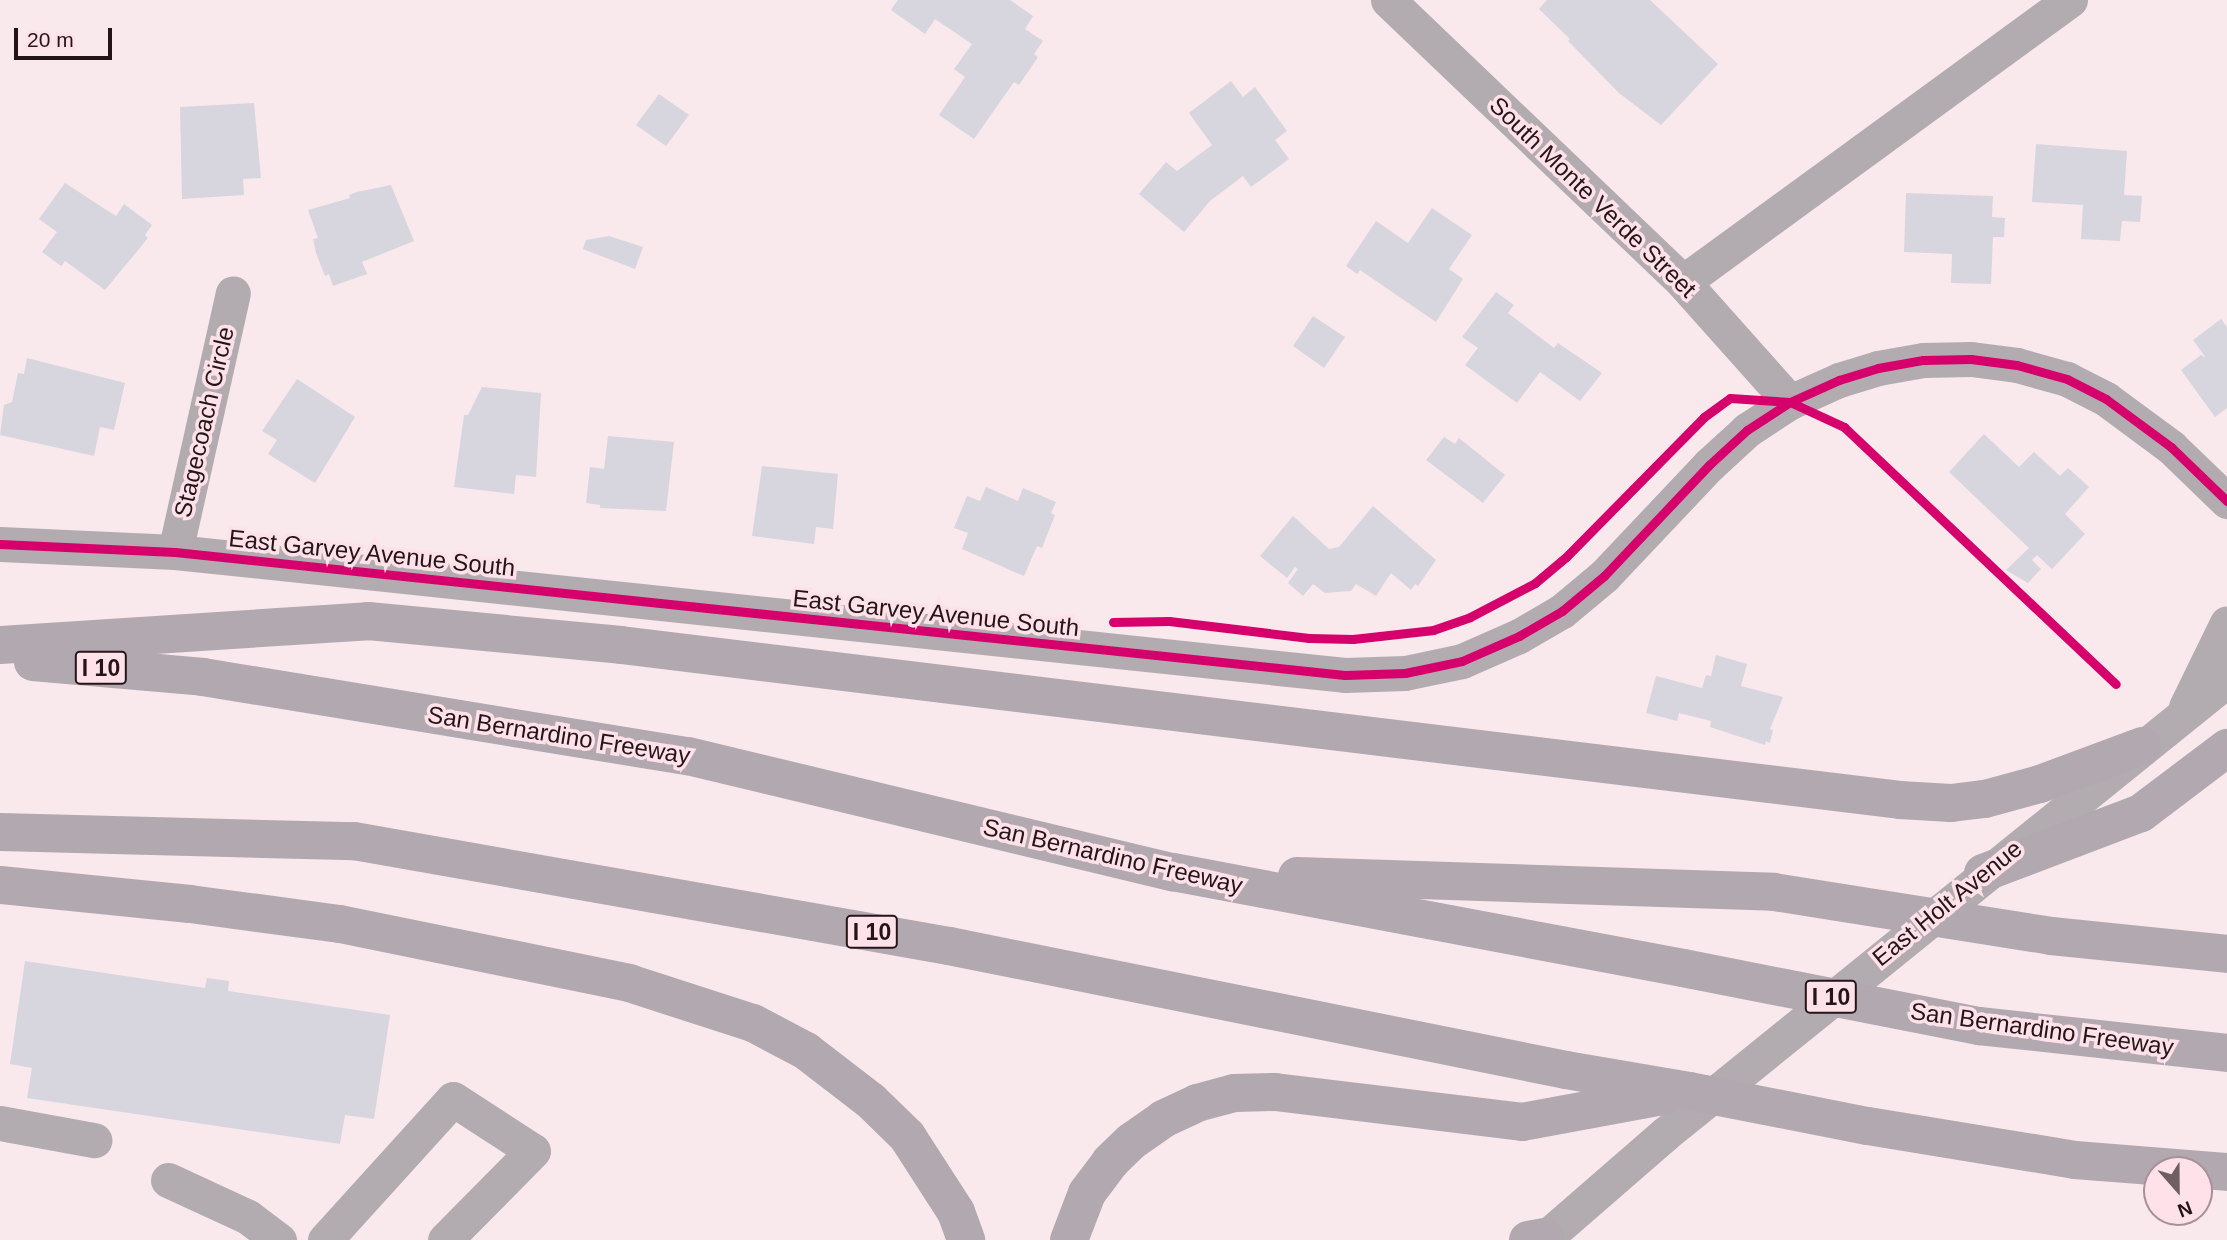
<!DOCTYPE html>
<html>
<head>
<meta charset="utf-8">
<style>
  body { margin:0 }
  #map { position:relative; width:2227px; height:1240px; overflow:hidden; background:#f9e8ec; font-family:Arial,sans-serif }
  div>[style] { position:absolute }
  .building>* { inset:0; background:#d7d6de }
  .minor>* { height:35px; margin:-17.5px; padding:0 17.5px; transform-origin:17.5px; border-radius:17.5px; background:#b2acb0 }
  .highway>* { height:38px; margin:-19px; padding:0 19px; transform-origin:19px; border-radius:19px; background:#b2a8af }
  .highway-bridge>* { height:38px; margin:-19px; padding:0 19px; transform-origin:19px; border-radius:19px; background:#b2a8af }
  .cycleway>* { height:9px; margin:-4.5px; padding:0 4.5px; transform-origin:4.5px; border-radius:4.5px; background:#d6006c }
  span { translate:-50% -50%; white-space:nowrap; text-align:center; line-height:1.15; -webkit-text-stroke:7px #ffe2e9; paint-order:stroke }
  .shield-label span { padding:2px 5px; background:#ffe2e9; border:2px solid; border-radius:5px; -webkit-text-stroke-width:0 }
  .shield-label { font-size:23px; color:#251519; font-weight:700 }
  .street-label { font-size:24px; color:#251519 }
  .north { position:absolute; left:2143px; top:1156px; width:70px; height:70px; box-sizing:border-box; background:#ffe2e9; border:2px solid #a89096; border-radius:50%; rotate:159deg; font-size:19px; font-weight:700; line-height:28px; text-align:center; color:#251519 }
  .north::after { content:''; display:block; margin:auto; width:24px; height:32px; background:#6f5f63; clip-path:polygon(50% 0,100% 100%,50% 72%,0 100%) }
  .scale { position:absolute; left:14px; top:28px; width:98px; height:32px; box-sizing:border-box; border:4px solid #251519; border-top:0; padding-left:9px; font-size:21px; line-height:24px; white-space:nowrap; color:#251519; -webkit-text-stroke:5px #ffe2e9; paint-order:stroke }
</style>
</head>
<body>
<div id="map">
  <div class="building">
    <i style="clip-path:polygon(898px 0,1010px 0,1033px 16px,1025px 29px,1043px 41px,1034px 54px,1038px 57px,1019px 85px,1014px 82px,974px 139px,939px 115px,965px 77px,954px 69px,972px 44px,935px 19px,925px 34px,891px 10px)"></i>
    <i style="clip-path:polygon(1547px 0,1650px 0,1718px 64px,1661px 125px,1619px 93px,1568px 41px,1570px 39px,1539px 9px)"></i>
    <i style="clip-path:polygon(1231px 81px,1243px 97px,1255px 87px,1287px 131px,1275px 140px,1289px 159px,1251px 187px,1243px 176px,1210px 201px,1184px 232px,1139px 194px,1166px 162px,1177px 171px,1212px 145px,1189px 113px)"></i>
    <i style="clip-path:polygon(659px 94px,689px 115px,666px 146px,636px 125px)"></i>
    <i style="clip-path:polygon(254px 103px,261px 178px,243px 179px,244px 195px,182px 199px,180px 107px)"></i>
    <i style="clip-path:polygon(2036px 144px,2127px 151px,2124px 195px,2142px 196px,2140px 222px,2122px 221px,2120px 241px,2081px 239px,2083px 205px,2032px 202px)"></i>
    <i style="clip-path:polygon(65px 183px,116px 216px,124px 204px,152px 225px,145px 235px,148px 238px,105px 290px,65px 261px,61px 266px,42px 252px,57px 232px,39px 219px)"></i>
    <i style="clip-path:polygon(391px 185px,414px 241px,362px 262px,367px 274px,333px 286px,329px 274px,325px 276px,316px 253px,313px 239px,318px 238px,308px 210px,350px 198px,349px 195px,357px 192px)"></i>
    <i style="clip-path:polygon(1906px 193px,1993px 196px,1992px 217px,2005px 218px,2004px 237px,1993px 237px,1991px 284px,1951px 283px,1952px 254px,1904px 252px)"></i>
    <i style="clip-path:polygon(1432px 208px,1472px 235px,1449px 269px,1463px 279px,1436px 322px,1360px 270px,1357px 274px,1346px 266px,1376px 221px,1408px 243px)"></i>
    <i style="clip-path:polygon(609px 236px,643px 247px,635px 269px,583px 249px,586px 240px)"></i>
    <i style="clip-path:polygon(1496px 292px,1514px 305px,1508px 313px,1554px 348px,1558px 343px,1602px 373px,1580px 401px,1540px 372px,1517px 403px,1465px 365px,1478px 348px,1462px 337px)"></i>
    <i style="clip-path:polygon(1313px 316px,1345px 337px,1324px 368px,1293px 346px)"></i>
    <i style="clip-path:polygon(2221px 319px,2227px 327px,2227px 408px,2215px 417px,2181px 370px,2201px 355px,2206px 358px,2193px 340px)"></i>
    <i style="clip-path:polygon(27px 358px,125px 383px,114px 430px,100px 427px,94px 456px,0 435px,4px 405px,12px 402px,18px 373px,24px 374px)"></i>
    <i style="clip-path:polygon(297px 379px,355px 417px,315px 483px,268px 454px,277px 440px,262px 431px)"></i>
    <i style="clip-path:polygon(482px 387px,541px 393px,536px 477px,516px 475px,514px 494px,454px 487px,464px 415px,468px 415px)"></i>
    <i style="clip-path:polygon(1984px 434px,2019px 467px,2034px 452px,2060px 476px,2068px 468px,2089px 487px,2065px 514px,2085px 534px,2052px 569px,2037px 555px,2032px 560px,2041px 569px,2028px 583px,2006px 570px,2029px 548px,1949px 472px)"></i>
    <i style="clip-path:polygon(608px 436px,674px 442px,666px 511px,600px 508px,600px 505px,586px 503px,590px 467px,604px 469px)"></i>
    <i style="clip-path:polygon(1444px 437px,1455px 444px,1459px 438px,1505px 475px,1483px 503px,1426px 460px)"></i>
    <i style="clip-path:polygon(762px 466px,838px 474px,833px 529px,816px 527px,814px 544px,752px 536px)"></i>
    <i style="clip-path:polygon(986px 487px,1018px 501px,1023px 488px,1056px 502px,1051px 513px,1055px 515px,1042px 548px,1037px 546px,1024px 576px,962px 549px,968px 533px,954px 528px,967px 496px,980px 501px)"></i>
    <i style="clip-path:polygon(1373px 506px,1436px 560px,1418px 586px,1415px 584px,1411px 590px,1391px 573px,1376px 596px,1356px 584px,1351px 591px,1325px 593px,1313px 584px,1303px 596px,1288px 583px,1298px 569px,1295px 567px,1287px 578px,1260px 556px,1293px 516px,1329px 549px,1339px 547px)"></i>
    <i style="clip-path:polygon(1716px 655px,1747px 664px,1741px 686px,1783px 697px,1770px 729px,1773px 730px,1770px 743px,1766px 741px,1765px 745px,1710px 727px,1711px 721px,1679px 713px,1677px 721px,1646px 713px,1656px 676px,1702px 688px,1706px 675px,1711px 676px)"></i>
    <i style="clip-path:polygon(25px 961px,205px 988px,207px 978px,229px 981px,228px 991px,390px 1015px,374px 1119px,345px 1115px,340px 1144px,27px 1098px,32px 1068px,10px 1064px)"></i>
  </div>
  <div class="minor">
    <i style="left:1388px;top:0;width:408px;rotate:43.7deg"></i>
    <i style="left:1683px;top:282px;width:161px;rotate:48.3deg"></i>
    <i style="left:1683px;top:282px;width:479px;rotate:-36.1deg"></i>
    <i style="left:0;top:544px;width:175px;rotate:2.6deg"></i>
    <i style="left:175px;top:552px;width:1176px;rotate:6deg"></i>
    <i style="left:1345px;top:675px;width:60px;rotate:-1.9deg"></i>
    <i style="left:1405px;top:673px;width:58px;rotate:-11.9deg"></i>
    <i style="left:1462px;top:661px;width:62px;rotate:-23.7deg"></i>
    <i style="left:1519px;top:636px;width:50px;rotate:-30.2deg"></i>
    <i style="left:1562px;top:611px;width:55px;rotate:-39.8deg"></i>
    <i style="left:1604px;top:576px;width:153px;rotate:-46.6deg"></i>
    <i style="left:1709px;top:465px;width:52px;rotate:-42.6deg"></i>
    <i style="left:1747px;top:430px;width:51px;rotate:-33.1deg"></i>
    <i style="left:1790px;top:402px;width:54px;rotate:-24.2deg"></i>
    <i style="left:1839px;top:380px;width:41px;rotate:-17.1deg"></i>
    <i style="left:1878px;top:368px;width:46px;rotate:-10.1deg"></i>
    <i style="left:1923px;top:360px;width:48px;rotate:-1.2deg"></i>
    <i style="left:1971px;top:359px;width:46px;rotate:7.4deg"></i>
    <i style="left:2017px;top:365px;width:52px;rotate:15.6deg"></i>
    <i style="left:2067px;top:379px;width:44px;rotate:27.1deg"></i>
    <i style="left:2106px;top:399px;width:81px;rotate:36.4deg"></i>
    <i style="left:2171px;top:447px;width:78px;rotate:44deg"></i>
    <i style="left:175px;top:552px;width:265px;rotate:-77.4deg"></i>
    <i style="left:2186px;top:707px;width:93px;rotate:-64deg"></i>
    <i style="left:0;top:1123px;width:96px;rotate:10.3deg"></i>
    <i style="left:168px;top:1180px;width:88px;rotate:24.8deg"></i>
    <i style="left:248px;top:1217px;width:39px;rotate:37deg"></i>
    <i style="left:325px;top:1240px;width:190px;rotate:-47.8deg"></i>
    <i style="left:453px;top:1099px;width:95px;rotate:33deg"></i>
    <i style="left:533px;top:1151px;width:125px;rotate:134.7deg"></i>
    <i style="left:1543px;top:1240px;width:162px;rotate:-41deg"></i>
    <i style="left:1665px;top:1134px;width:722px;rotate:-38.93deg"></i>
  </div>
  <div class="highway">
    <i style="left:0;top:645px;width:369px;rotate:-3.7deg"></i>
    <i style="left:368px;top:621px;width:254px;rotate:5.4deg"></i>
    <i style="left:621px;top:645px;width:1288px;rotate:6.91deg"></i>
    <i style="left:1900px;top:800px;width:51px;rotate:3.4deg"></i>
    <i style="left:1951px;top:803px;width:34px;rotate:-7deg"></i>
    <i style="left:1985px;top:799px;width:57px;rotate:-15.3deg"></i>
    <i style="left:2040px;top:784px;width:109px;rotate:-20.4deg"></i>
    <i style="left:33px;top:662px;width:171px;rotate:5deg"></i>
    <i style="left:203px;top:677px;width:491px;rotate:9.3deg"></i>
    <i style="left:688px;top:756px;width:499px;rotate:13.5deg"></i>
    <i style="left:1173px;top:872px;width:519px;rotate:10.66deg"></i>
    <i style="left:0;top:832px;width:354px;rotate:1.5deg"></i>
    <i style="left:354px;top:841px;width:604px;rotate:10.01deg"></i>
    <i style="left:949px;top:946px;width:629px;rotate:11.36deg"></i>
    <i style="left:1566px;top:1070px;width:125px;rotate:9.7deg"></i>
    <i style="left:1983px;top:873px;width:169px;rotate:-20.8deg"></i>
    <i style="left:2141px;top:813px;width:108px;rotate:-37.1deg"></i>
    <i style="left:1297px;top:876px;width:477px;rotate:1.9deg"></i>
    <i style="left:0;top:885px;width:191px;rotate:5.7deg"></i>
    <i style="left:190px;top:904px;width:151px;rotate:7.6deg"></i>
    <i style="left:340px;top:924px;width:295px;rotate:11.5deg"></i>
    <i style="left:629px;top:983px;width:130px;rotate:17.9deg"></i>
    <i style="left:753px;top:1023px;width:60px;rotate:27.8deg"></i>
    <i style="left:806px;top:1051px;width:82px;rotate:37.6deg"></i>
    <i style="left:871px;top:1101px;width:50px;rotate:44.2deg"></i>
    <i style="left:907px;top:1136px;width:90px;rotate:57.2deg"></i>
    <i style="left:956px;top:1212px;width:30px;rotate:70deg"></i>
    <i style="left:2051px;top:936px;width:177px;rotate:5.8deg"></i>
    <i style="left:1979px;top:1026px;width:249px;rotate:6.2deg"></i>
    <i style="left:1868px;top:1126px;width:210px;rotate:9.3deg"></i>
    <i style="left:2075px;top:1160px;width:152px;rotate:4.5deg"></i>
    <i style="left:1069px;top:1240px;width:50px;rotate:-69deg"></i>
    <i style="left:1087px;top:1193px;width:39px;rotate:-53deg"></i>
    <i style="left:1110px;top:1162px;width:30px;rotate:-44deg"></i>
    <i style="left:1132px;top:1141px;width:38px;rotate:-35deg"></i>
    <i style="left:1163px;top:1119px;width:38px;rotate:-25deg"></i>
    <i style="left:1197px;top:1103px;width:38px;rotate:-15deg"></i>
    <i style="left:1234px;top:1093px;width:41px;rotate:-1.4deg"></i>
    <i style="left:1275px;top:1092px;width:249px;rotate:6.9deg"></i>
    <i style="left:1522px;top:1122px;width:143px;rotate:-10.4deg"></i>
    <i style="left:1528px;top:1240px;width:17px;rotate:-10deg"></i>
  </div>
  <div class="highway-bridge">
    <i style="left:1774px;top:892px;width:280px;rotate:9deg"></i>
    <i style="left:1683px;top:968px;width:302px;rotate:11.1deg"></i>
    <i style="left:1689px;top:1091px;width:182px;rotate:11.1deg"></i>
  </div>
  <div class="cycleway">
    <i style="left:0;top:544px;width:175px;rotate:2.6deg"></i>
    <i style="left:175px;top:552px;width:1176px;rotate:6deg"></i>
    <i style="left:1345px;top:675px;width:60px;rotate:-1.9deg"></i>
    <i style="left:1405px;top:673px;width:58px;rotate:-11.9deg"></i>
    <i style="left:1462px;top:661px;width:62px;rotate:-23.7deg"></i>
    <i style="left:1519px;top:636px;width:50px;rotate:-30.2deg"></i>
    <i style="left:1562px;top:611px;width:55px;rotate:-39.8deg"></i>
    <i style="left:1604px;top:576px;width:153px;rotate:-46.6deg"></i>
    <i style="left:1709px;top:465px;width:52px;rotate:-42.6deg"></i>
    <i style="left:1747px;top:430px;width:51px;rotate:-33.1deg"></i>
    <i style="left:1790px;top:402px;width:54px;rotate:-24.2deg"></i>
    <i style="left:1839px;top:380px;width:41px;rotate:-17.1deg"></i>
    <i style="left:1878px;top:368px;width:46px;rotate:-10.1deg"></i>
    <i style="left:1923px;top:360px;width:48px;rotate:-1.2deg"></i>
    <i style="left:1971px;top:359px;width:46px;rotate:7.4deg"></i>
    <i style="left:2017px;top:365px;width:52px;rotate:15.6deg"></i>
    <i style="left:2067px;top:379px;width:44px;rotate:27.1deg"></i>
    <i style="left:2106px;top:399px;width:81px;rotate:36.4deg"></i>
    <i style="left:2171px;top:447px;width:78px;rotate:44deg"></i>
    <i style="left:1113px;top:622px;width:56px;rotate:-1deg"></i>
    <i style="left:1169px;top:621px;width:141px;rotate:6.9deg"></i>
    <i style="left:1309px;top:638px;width:44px;rotate:1.3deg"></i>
    <i style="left:1353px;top:639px;width:81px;rotate:-6.4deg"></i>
    <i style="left:1433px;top:630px;width:39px;rotate:-19deg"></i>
    <i style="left:1470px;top:617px;width:73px;rotate:-27.6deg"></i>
    <i style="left:1535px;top:583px;width:40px;rotate:-40deg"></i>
    <i style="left:1566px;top:557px;width:197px;rotate:-45.4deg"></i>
    <i style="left:1704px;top:417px;width:32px;rotate:-36deg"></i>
    <i style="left:1730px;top:398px;width:60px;rotate:3.8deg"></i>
    <i style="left:1790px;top:402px;width:60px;rotate:24.8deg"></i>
    <i style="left:1844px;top:427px;width:374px;rotate:43.4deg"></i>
  </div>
  <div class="shield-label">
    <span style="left:101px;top:668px">I 10</span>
    <span style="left:872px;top:932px">I 10</span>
    <span style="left:1831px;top:997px">I 10</span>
  </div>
  <div class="street-label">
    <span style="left:1593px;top:197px;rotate:44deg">South Monte Verde Street</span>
    <span style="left:204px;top:422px;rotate:-77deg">Stagecoach Circle</span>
    <span style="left:372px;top:553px;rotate:6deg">East Garvey Avenue South</span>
    <span style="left:936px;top:613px;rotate:6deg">East Garvey Avenue South</span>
    <span style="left:559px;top:735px;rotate:9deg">San Bernardino Freeway</span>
    <span style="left:1113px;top:856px;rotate:13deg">San Bernardino Freeway</span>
    <span style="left:1947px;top:903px;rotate:-39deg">East Holt Avenue</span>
    <span style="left:2042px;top:1029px;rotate:8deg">San Bernardino Freeway</span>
  </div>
  <div class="north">N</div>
  <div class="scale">20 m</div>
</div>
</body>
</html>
